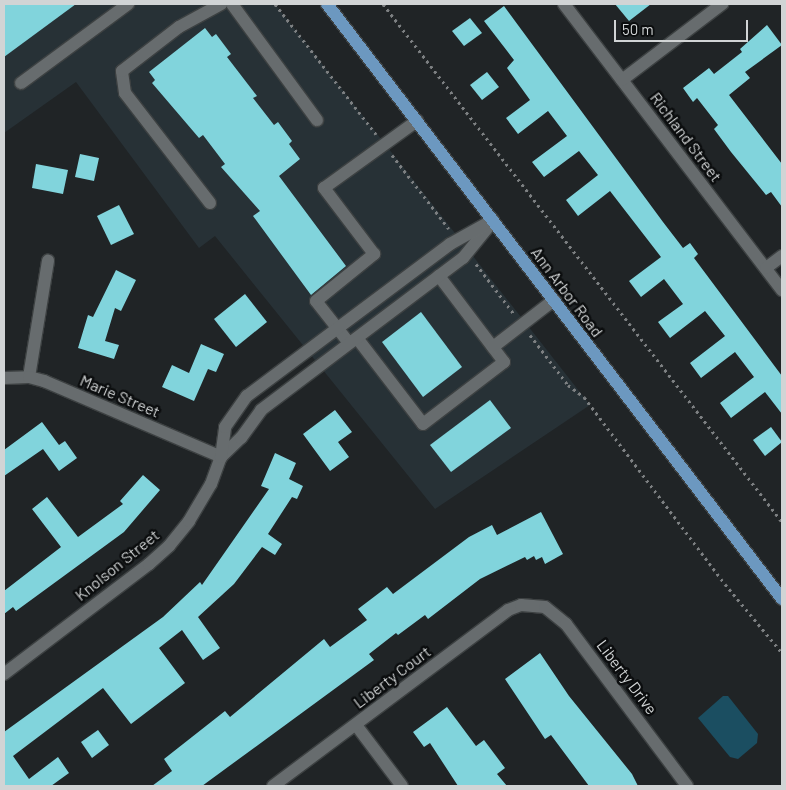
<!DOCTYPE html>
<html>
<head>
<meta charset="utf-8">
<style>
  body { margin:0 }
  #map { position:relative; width:786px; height:790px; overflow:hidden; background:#202426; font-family:Barlow,sans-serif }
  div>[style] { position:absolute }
  .built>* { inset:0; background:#273136 }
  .green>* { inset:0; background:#1b4e61 }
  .building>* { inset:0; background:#81d4dc }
  .path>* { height:3px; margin-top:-1.5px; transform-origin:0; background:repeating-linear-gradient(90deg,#7d8082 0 2.5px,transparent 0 6.5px) }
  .roads { filter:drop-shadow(1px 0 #3d4142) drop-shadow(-1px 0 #3d4142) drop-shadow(0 1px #3d4142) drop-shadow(0 -1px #3d4142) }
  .minor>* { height:12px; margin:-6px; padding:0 6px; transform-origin:6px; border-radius:6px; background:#676c6e }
  .major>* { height:12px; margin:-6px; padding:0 6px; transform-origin:6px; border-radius:6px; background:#6c98c0 }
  span { translate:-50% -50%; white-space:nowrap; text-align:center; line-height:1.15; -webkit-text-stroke:5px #0b0d0e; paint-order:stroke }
  .street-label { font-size:16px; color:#d1d4d5 }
  .frame { position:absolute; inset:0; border:5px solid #d1d4d5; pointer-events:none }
  .scale { position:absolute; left:614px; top:20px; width:134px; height:22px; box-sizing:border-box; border:2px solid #d1d4d5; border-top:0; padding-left:6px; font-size:15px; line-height:18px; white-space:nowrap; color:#d1d4d5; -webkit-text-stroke:4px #0b0d0e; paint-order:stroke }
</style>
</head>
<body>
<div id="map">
  <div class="built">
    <i style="clip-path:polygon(4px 4px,275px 4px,590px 405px,435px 509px,215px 236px,199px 248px,76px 82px,4px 133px)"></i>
  </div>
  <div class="green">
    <i style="clip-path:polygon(723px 696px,728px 696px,758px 734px,757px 743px,738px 759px,730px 757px,698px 718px)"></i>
  </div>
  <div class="building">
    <i style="clip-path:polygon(4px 4px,76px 4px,4px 57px)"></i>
    <i style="clip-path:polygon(615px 4px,651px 4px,629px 21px)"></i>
    <i style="clip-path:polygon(504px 6px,663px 222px,683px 248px,690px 243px,698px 254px,694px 258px,782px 376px,782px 414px,765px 392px,731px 418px,720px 403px,754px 377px,735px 352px,701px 378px,690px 363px,725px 336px,705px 311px,670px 338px,658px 322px,683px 304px,664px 279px,641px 297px,629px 281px,661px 257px,610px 191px,578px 216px,566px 200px,598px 175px,579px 151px,544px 177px,532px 162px,567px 136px,548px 111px,518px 134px,506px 118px,530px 100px,507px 68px,514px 60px,484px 21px)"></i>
    <i style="clip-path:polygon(470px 18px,482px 33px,464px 46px,452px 31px)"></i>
    <i style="clip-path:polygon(767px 25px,782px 45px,745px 72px,750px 78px,729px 95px,782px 164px,782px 207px,771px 192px,766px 195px,731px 152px,714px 129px,718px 125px,697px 98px,693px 102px,683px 88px,709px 68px,714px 74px,742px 52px,740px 49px)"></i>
    <i style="clip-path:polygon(205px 28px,212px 37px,216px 34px,231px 54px,227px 57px,257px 96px,253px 98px,274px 125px,278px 122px,292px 141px,289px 144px,300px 159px,279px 176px,346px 266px,311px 295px,253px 216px,260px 211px,221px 167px,225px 164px,203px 135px,199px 138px,152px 83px,155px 80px,149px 72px)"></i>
    <i style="clip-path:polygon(487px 72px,499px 87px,482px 100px,470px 85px)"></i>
    <i style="clip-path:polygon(80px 154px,99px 158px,94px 181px,75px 177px)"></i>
    <i style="clip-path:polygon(36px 164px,68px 170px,63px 194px,32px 188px)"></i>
    <i style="clip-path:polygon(119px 205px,134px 234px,111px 245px,97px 216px)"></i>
    <i style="clip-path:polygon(116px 270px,136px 280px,121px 311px,115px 308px,105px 341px,119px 345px,114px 359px,78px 348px,88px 315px,93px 317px)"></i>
    <i style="clip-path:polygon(245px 294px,267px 322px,236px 347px,214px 319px)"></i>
    <i style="clip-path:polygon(421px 312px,462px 367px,423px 397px,382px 342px)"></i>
    <i style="clip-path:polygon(201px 344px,224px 354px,216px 372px,208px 369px,194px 401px,162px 387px,172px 365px,189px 373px)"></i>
    <i style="clip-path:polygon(490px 400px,511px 428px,451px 472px,430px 445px)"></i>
    <i style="clip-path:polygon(335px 410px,352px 432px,338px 442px,349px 457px,330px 471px,303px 434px)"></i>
    <i style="clip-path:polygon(42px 422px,59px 445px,65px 441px,77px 458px,59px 471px,43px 449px,4px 476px,4px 450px)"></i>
    <i style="clip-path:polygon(771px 427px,782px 442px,765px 456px,753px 440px)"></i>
    <i style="clip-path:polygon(275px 453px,296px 463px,289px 479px,303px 486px,297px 499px,292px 497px,268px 534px,282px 544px,275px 555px,262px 547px,234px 584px,198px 617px,220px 648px,203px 660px,182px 630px,159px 648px,185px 683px,131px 724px,103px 688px,13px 756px,29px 779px,58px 757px,69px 773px,51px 786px,4px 786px,4px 732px,163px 617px,200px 582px,202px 585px,269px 489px,261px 486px)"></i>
    <i style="clip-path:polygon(143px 475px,160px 490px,124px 532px,16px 611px,13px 607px,4px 614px,4px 591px,61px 547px,32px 509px,47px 497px,78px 537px,123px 504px,120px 501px)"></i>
    <i style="clip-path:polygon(541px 512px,563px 554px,545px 564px,542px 557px,536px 560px,534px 556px,527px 560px,525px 557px,480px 579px,428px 619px,425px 615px,398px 635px,396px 633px,369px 654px,374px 660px,202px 786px,152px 786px,172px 771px,164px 759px,225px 711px,230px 717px,324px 639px,330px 647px,367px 620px,358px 609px,387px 587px,393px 594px,469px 537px,492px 525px,497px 535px)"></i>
    <i style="clip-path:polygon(540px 653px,569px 696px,632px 774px,638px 786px,589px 786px,551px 735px,545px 739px,505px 679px)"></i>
    <i style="clip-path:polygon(447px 707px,476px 746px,484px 740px,505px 768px,497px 774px,507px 786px,458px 786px,430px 743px,424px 747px,413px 732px)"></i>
    <i style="clip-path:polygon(98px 730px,109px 745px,92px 758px,81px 742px)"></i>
  </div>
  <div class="path">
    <i style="left:275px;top:4px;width:165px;rotate:52.2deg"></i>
    <i style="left:383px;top:4px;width:654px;rotate:52.39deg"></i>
    <i style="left:392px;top:155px;width:93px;rotate:52.4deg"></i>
    <i style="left:476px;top:264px;width:63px;rotate:52.8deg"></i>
    <i style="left:530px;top:335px;width:63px;rotate:52.8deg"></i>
    <i style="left:568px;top:385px;width:20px;rotate:37deg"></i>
    <i style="left:584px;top:397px;width:234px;rotate:53deg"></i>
    <i style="left:725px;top:584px;width:89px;rotate:50.4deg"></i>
  </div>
  <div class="roads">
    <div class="minor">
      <i style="left:232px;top:4px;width:144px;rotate:53.8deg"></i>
      <i style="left:564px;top:4px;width:360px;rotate:52.7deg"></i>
      <i style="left:622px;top:80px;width:126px;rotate:-37.2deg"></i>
      <i style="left:21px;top:83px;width:133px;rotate:-36.4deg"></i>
      <i style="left:210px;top:203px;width:139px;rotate:-127.7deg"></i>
      <i style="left:125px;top:93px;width:22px;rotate:-98deg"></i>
      <i style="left:122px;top:71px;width:72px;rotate:-37.7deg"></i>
      <i style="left:179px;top:27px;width:48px;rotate:-28.7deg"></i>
      <i style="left:766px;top:268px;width:20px;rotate:-37deg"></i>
      <i style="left:357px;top:338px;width:108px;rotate:52.5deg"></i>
      <i style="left:423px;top:424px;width:102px;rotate:-37.4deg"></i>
      <i style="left:504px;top:362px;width:108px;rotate:-127.1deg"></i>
      <i style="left:349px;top:343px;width:53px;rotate:-128.2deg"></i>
      <i style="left:316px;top:301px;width:75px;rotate:-39deg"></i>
      <i style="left:374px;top:254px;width:83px;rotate:-127.1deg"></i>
      <i style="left:324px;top:188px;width:115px;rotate:-35.8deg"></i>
      <i style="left:493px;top:347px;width:77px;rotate:-37.6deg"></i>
      <i style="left:29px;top:377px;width:118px;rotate:-80.7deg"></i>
      <i style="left:4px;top:378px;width:25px;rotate:-2deg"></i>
      <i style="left:29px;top:377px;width:16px;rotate:15deg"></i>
      <i style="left:44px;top:381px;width:193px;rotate:23.2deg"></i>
      <i style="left:221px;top:457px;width:28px;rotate:-44deg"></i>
      <i style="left:241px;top:438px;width:34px;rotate:-54deg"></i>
      <i style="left:261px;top:410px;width:253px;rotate:-37deg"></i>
      <i style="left:463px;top:258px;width:40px;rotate:-51deg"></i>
      <i style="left:4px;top:674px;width:182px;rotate:-37.2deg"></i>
      <i style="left:149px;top:564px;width:27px;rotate:-42deg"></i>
      <i style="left:169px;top:546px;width:32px;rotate:-51deg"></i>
      <i style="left:189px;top:521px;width:43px;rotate:-59.3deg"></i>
      <i style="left:211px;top:484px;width:29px;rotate:-70deg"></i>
      <i style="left:221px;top:457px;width:30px;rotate:-82deg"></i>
      <i style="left:225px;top:427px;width:38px;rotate:-55deg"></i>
      <i style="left:247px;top:396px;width:254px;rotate:-36.8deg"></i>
      <i style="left:450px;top:244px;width:49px;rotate:-29.2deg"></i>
      <i style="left:356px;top:725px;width:76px;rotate:53deg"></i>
      <i style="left:273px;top:786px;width:294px;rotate:-36.8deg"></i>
      <i style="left:508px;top:610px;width:14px;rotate:-21deg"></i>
      <i style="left:521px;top:605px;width:24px;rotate:5deg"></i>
      <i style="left:545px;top:607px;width:27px;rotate:39deg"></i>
      <i style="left:566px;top:624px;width:202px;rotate:53.2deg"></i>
    </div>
    <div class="major">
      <i style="left:327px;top:4px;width:749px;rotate:52.59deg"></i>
    </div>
  </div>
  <div class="street-label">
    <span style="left:686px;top:137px;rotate:53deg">Richland Street</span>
    <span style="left:567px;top:292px;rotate:53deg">Ann Arbor Road</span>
    <span style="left:120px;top:396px;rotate:23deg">Marie Street</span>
    <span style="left:117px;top:565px;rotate:-39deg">Knolson Street</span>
    <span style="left:392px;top:677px;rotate:-37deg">Liberty Court</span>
    <span style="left:627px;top:677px;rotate:53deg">Liberty Drive</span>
  </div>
  <div class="frame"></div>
  <div class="scale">50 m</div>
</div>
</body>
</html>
